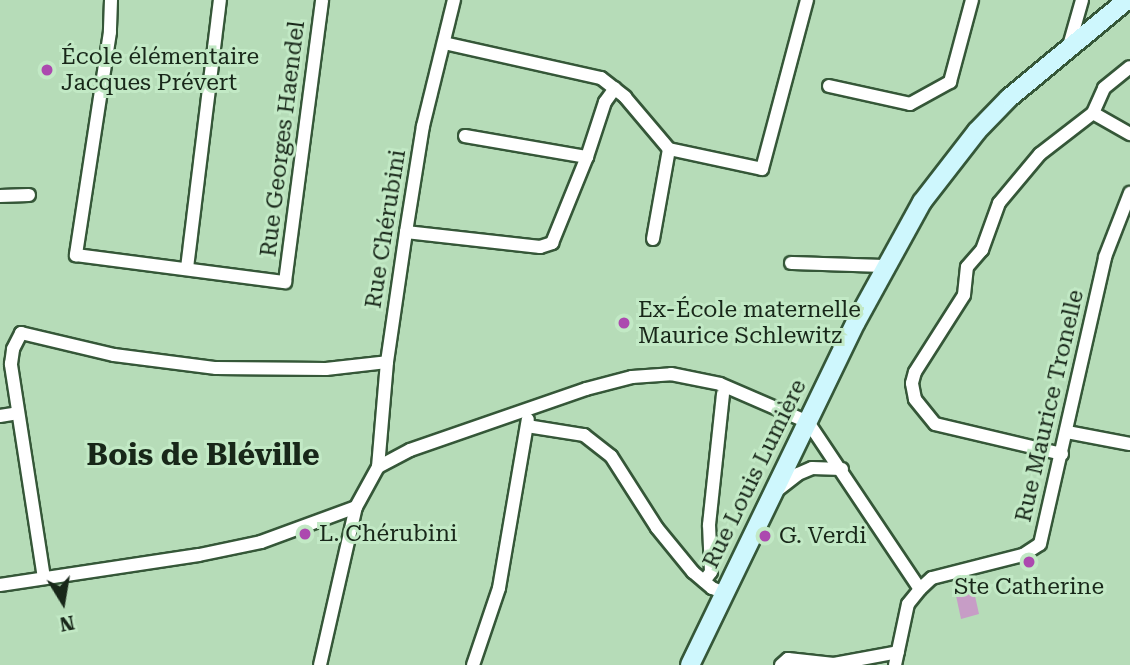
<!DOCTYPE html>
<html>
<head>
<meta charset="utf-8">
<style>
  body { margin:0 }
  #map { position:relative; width:1130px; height:665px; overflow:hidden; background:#b6dcb8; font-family:"Roboto Serif",serif }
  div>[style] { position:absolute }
  .green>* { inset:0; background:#c79dc6 }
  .roads { filter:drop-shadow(2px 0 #355738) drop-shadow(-2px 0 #355738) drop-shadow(0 2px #355738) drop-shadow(0 -2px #355738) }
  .minor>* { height:12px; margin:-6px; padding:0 6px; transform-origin:6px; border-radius:6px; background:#fff }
  .secondary>* { height:18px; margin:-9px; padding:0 9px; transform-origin:9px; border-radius:9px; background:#cef7fd }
  .dots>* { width:19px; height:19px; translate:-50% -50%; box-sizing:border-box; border:4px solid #c2e9c5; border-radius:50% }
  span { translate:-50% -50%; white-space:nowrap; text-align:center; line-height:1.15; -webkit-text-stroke:6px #c2e9c5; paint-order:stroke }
  .poi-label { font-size:23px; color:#182719 }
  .left { translate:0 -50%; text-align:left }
  .street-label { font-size:23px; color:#182719 }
  .district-label { font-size:30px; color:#182719; font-weight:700 }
  .north { position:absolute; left:28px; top:567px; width:70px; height:70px; -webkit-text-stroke:5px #c2e9c5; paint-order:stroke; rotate:169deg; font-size:19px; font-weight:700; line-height:28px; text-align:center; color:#182719 }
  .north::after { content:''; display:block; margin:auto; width:24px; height:32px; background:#182719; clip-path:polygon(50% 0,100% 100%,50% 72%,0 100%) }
</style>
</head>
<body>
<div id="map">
  <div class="green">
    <i style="clip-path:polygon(973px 587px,979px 614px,961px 619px,955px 591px)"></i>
  </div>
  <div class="roads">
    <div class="minor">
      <i style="left:111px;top:0;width:32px;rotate:92deg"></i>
      <i style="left:110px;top:32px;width:226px;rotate:98.7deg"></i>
      <i style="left:76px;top:255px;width:211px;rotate:7.4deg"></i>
      <i style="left:285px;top:282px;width:284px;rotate:-82.5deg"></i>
      <i style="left:444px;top:43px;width:161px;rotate:12.6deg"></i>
      <i style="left:601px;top:78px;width:31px;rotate:38deg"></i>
      <i style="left:625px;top:97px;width:68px;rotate:49.8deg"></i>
      <i style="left:669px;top:149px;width:95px;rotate:12.1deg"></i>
      <i style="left:762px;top:169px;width:175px;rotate:-75.1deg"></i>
      <i style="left:1069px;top:46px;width:48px;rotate:-74.2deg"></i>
      <i style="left:829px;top:86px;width:83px;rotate:12.5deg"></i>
      <i style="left:910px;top:104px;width:46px;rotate:-28.8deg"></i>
      <i style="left:950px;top:82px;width:85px;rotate:-75deg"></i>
      <i style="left:1093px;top:113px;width:43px;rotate:29.6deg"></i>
      <i style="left:465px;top:136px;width:124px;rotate:9.8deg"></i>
      <i style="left:0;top:196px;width:29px;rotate:-2deg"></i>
      <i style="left:406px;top:232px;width:135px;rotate:6.4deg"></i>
      <i style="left:540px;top:247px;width:13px;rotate:-18deg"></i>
      <i style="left:552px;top:243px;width:93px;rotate:-67.9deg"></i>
      <i style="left:587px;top:157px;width:58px;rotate:-71.9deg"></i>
      <i style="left:605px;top:102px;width:17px;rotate:-54deg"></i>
      <i style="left:653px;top:239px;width:91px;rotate:-79.9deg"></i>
      <i style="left:791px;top:263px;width:94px;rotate:1.8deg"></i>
      <i style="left:187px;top:268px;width:270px;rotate:-83deg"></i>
      <i style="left:0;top:416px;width:18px;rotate:-9deg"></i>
      <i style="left:527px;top:426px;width:58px;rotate:9deg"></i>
      <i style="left:584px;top:435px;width:34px;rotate:38deg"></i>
      <i style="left:611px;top:456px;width:85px;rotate:57.4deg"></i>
      <i style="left:657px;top:528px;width:57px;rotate:50.7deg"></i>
      <i style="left:693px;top:572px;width:25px;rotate:40deg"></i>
      <i style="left:712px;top:588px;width:14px;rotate:21deg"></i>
      <i style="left:1067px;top:432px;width:64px;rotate:10.8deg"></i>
      <i style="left:1062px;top:454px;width:130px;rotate:-166.7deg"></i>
      <i style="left:935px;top:424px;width:32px;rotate:-129deg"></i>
      <i style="left:915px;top:399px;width:16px;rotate:-101deg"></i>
      <i style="left:912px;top:383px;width:11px;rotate:-75deg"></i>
      <i style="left:915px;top:372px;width:91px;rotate:-57.5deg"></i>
      <i style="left:964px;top:295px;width:28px;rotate:-84deg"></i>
      <i style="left:967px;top:267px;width:23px;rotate:-49deg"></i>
      <i style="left:982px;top:250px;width:50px;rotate:-70.1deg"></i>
      <i style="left:999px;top:203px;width:64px;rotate:-50.1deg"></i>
      <i style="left:1040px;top:154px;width:67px;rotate:-37.7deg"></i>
      <i style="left:1093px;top:113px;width:27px;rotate:-66deg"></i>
      <i style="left:1104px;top:88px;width:33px;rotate:-39deg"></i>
      <i style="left:378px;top:467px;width:36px;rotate:-28deg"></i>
      <i style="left:410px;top:450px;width:186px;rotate:-19.1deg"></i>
      <i style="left:586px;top:389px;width:48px;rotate:-14.6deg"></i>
      <i style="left:632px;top:377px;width:39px;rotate:-4deg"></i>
      <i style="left:671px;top:374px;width:50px;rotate:11.5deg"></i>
      <i style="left:720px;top:384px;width:96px;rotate:23.4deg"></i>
      <i style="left:808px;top:422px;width:201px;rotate:56.2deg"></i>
      <i style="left:779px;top:489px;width:24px;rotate:-38deg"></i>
      <i style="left:798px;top:474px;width:15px;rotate:-23deg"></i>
      <i style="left:812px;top:468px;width:30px;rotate:2deg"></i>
      <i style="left:44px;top:578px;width:217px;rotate:-98.8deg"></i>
      <i style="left:11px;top:364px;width:15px;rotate:-82deg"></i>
      <i style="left:13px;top:349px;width:18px;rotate:-63deg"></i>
      <i style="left:21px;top:333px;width:96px;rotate:13.3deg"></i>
      <i style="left:114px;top:355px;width:103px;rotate:7.3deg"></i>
      <i style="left:216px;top:368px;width:110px;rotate:0.5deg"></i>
      <i style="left:326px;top:369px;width:61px;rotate:-6.5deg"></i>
      <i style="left:704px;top:581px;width:11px;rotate:-52deg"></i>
      <i style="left:711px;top:572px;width:47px;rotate:-92.4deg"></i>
      <i style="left:709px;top:525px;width:132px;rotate:-83.9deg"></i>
      <i style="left:0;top:585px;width:201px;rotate:-8.6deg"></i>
      <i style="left:199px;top:555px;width:63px;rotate:-11.8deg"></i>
      <i style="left:261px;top:542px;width:101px;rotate:-20.2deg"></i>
      <i style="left:320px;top:665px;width:162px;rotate:-77.2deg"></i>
      <i style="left:356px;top:507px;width:46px;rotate:-61.2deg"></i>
      <i style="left:378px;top:467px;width:105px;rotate:-85.1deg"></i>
      <i style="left:387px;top:362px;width:131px;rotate:-81.7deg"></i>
      <i style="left:406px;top:232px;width:107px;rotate:-80.9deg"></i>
      <i style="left:423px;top:126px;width:130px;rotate:-76.2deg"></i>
      <i style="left:473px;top:665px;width:81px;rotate:-71.3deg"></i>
      <i style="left:499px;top:588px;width:171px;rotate:-80.3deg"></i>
      <i style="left:781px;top:665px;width:9px;rotate:-41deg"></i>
      <i style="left:788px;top:659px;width:46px;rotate:6.2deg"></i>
      <i style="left:834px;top:664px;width:65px;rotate:-10.6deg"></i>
      <i style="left:895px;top:665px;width:62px;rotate:-78deg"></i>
      <i style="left:908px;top:604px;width:19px;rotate:-51deg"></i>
      <i style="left:920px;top:589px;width:16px;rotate:-43deg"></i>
      <i style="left:932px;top:578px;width:94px;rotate:-14.2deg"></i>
      <i style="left:1023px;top:555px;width:20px;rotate:-33deg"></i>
      <i style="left:1040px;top:544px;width:294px;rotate:-77.2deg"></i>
      <i style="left:1105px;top:257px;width:69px;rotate:-68.7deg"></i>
    </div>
    <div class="secondary">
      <i style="left:690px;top:665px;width:381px;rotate:-64.2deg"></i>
      <i style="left:856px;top:322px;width:137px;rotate:-61.2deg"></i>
      <i style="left:922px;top:202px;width:90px;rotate:-52.2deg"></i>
      <i style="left:977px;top:131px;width:46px;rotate:-45.9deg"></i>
      <i style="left:1009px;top:98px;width:153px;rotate:-39.7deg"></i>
    </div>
  </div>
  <div class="dots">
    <i style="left:47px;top:70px;background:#ac49af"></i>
    <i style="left:624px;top:323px;background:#ac49af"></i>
    <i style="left:305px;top:534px;background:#ac49af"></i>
    <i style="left:765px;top:536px;background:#ac49af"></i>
    <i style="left:1029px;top:562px;background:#ac49af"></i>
  </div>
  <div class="poi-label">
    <span class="left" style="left:61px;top:70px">École élémentaire<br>Jacques Prévert</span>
    <span class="left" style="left:638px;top:323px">Ex-École maternelle<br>Maurice Schlewitz</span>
    <span class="left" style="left:319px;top:534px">L. Chérubini</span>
    <span class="left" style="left:779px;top:536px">G. Verdi</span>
    <span style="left:1029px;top:587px">Ste Catherine</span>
  </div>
  <div class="street-label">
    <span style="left:283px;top:139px;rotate:-83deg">Rue Georges Haendel</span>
    <span style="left:386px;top:229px;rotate:-81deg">Rue Chérubini</span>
    <span style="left:1050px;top:406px;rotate:-77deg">Rue Maurice Tronelle</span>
    <span style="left:755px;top:474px;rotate:-64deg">Rue Louis Lumière</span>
  </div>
  <div class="district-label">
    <span style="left:203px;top:455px">Bois de Bléville</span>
  </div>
  <div class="north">N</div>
</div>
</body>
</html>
